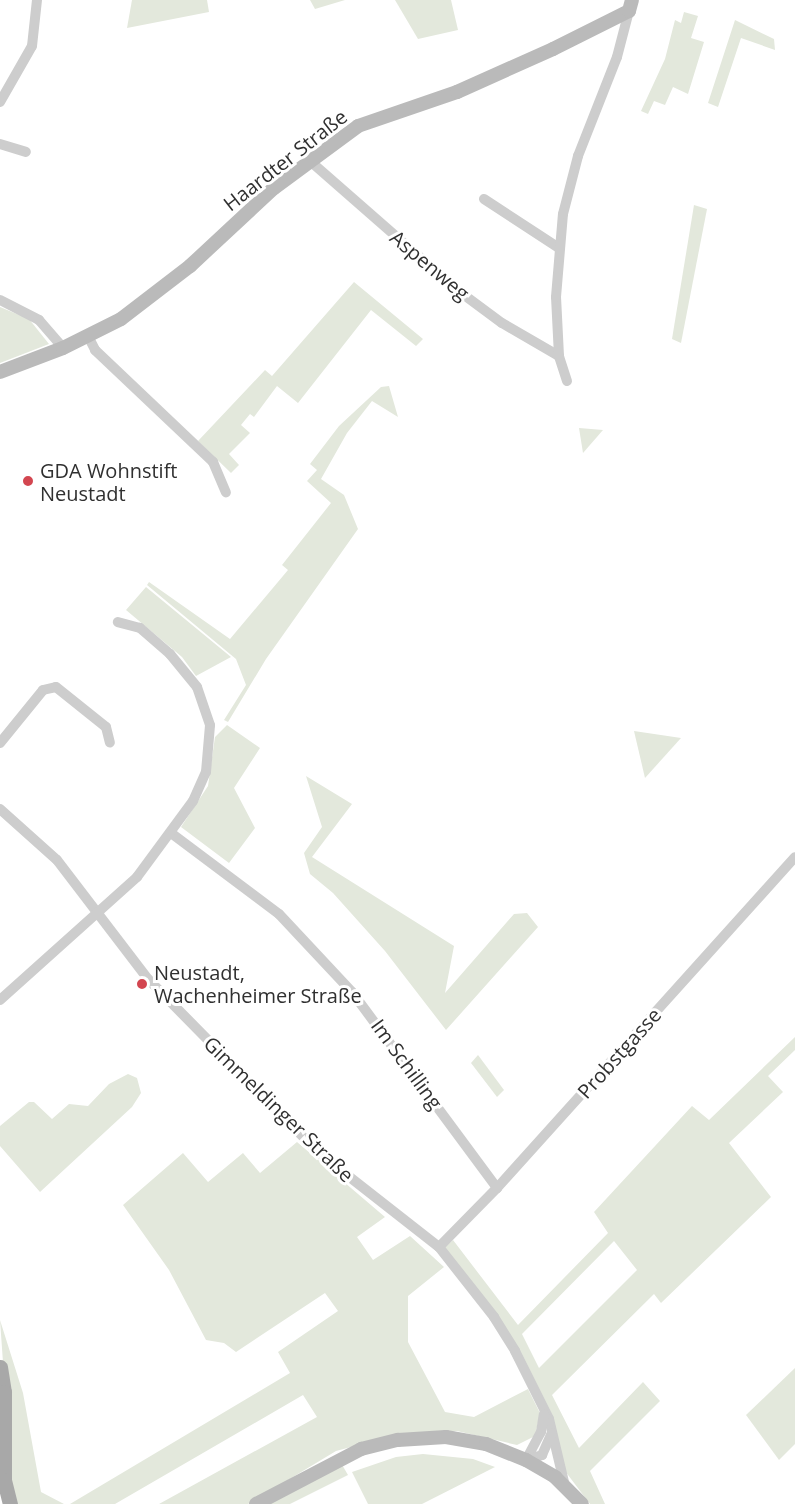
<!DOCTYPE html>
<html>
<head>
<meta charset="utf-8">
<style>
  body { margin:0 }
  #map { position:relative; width:795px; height:1504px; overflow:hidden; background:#fff; font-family:"Open Sans",sans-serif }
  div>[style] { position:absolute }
  .green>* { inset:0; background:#e3e8dc }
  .street>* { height:10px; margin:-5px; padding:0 5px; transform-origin:5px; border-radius:5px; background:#cdcdcd }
  .secondary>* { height:14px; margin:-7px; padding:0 7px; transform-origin:7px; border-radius:7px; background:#bababa }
  .primary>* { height:15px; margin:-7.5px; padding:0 7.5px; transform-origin:7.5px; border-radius:7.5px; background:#a8a8a8 }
  .dots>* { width:16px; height:16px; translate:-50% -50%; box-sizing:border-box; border:3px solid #fff; border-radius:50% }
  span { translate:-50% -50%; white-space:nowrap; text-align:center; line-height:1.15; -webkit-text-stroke:6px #fff; paint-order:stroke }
  .street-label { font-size:20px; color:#303030 }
  .poi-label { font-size:20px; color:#303030 }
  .left { translate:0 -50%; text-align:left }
</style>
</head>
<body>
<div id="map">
  <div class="green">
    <i style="clip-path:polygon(132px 0,207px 0,209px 12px,127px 28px)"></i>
    <i style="clip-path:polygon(310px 0,345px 0,315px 9px)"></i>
    <i style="clip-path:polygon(395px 0,451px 0,458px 30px,418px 39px)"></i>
    <i style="clip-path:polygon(684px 12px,698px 16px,691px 38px,704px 42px,688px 94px,673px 87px,665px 105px,654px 101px,648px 114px,641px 111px,665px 59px,675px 20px,681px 23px)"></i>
    <i style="clip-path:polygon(735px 20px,774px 39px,775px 50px,741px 38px,718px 107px,708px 103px)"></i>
    <i style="clip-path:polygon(694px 205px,707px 209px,681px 343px,672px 339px)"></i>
    <i style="clip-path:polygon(354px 282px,423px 339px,416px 346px,371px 310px,298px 403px,277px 386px,254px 417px,250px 414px,241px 425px,250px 433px,229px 454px,239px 465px,231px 473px,198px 441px,265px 370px,272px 376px)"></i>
    <i style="clip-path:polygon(0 307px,29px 319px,49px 344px,0 363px)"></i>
    <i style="clip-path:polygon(389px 386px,398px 417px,372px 401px,347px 433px,321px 479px,344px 495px,358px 529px,266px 659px,228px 722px,224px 720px,246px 685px,236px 659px,147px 585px,149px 582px,230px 639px,288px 570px,282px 565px,331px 503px,307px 481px,317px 470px,310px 464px,339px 426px,381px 387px)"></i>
    <i style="clip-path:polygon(579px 428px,603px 430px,583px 453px)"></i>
    <i style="clip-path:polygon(146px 587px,231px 657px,196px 676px,182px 657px,126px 610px)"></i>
    <i style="clip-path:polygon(227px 725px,260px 748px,234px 788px,255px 828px,229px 863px,181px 827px,208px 786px,215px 737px)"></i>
    <i style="clip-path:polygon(634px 731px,681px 738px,645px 778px)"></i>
    <i style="clip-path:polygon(306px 776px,352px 804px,312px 857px,454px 946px,445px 993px,514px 914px,527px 913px,538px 927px,446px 1030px,385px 951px,333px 893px,310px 874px,304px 853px,322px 827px)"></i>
    <i style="clip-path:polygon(evenodd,795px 1037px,795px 1050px,768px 1076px,783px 1092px,729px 1143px,771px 1197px,661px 1303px,654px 1294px,552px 1395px,579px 1448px,643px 1382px,660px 1401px,590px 1471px,605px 1504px,590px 1504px,565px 1471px,550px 1411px,445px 1247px,453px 1240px,518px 1325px,608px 1233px,594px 1212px,692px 1106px,709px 1120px,795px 1037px,614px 1241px,637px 1270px,539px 1368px,522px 1334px,614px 1241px)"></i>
    <i style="clip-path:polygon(478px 1055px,504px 1090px,497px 1097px,471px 1063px)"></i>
    <i style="clip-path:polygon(128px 1074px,137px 1078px,141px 1093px,132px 1107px,40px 1192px,0 1146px,0 1126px,29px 1102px,34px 1102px,52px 1119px,69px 1104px,88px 1106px,109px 1084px)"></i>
    <i style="clip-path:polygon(297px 1142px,385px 1217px,357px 1237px,373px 1260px,410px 1236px,444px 1267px,408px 1296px,408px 1342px,445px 1412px,474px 1417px,528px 1389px,540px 1413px,535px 1436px,517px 1445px,457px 1431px,388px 1437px,336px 1451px,248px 1504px,159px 1504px,317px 1417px,303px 1395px,115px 1504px,70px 1504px,290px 1373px,278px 1352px,338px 1311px,325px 1293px,236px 1352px,224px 1343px,206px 1340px,169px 1270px,123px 1205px,183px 1153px,208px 1182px,243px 1153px,260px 1173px)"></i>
    <i style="clip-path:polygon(0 1320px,23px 1393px,41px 1492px,64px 1504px,13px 1504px)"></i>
    <i style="clip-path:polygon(795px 1368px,795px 1444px,779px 1460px,746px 1415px)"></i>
    <i style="clip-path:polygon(423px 1454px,473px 1459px,495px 1467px,422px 1504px,368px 1504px,352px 1472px,396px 1457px)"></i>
    <i style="clip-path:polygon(341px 1463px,348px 1475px,290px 1504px,267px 1504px)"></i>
  </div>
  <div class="street">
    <i style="left:0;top:102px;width:64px;rotate:-60.3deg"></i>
    <i style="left:32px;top:46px;width:46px;rotate:-83.8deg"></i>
    <i style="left:0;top:144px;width:27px;rotate:17deg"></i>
    <i style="left:310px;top:161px;width:194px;rotate:41.2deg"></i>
    <i style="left:456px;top:289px;width:57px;rotate:36.5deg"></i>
    <i style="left:502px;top:323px;width:66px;rotate:30.1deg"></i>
    <i style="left:484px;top:199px;width:90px;rotate:33.2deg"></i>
    <i style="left:0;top:300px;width:44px;rotate:27.1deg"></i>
    <i style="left:39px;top:320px;width:37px;rotate:49deg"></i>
    <i style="left:88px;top:336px;width:16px;rotate:63deg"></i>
    <i style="left:95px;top:350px;width:163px;rotate:43.5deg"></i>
    <i style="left:213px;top:462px;width:33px;rotate:67deg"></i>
    <i style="left:567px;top:381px;width:26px;rotate:-108deg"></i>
    <i style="left:559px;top:356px;width:59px;rotate:-92.9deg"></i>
    <i style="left:556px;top:297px;width:83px;rotate:-85.2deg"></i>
    <i style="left:563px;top:214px;width:60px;rotate:-75.5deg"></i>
    <i style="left:578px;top:156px;width:106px;rotate:-68.5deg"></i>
    <i style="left:617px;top:57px;width:48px;rotate:-75.4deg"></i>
    <i style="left:0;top:743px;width:68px;rotate:-50.9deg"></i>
    <i style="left:43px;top:690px;width:13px;rotate:-13deg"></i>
    <i style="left:56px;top:687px;width:64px;rotate:38.7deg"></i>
    <i style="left:106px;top:727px;width:16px;rotate:76deg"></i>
    <i style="left:0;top:809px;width:76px;rotate:41.8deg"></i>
    <i style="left:57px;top:860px;width:150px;rotate:52.6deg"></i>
    <i style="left:148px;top:979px;width:244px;rotate:45.5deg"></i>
    <i style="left:319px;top:1153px;width:152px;rotate:38.1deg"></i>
    <i style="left:439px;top:1247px;width:89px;rotate:51.8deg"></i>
    <i style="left:494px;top:1317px;width:40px;rotate:58deg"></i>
    <i style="left:515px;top:1351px;width:76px;rotate:63.4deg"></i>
    <i style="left:549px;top:1419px;width:69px;rotate:76.6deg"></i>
    <i style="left:171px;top:833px;width:135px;rotate:36.9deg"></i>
    <i style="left:279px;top:914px;width:107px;rotate:46.9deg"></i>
    <i style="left:352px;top:992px;width:244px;rotate:53.5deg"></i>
    <i style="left:0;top:1000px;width:184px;rotate:-41.9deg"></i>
    <i style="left:137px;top:877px;width:94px;rotate:-53.6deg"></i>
    <i style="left:193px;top:801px;width:32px;rotate:-66deg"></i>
    <i style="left:206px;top:772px;width:47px;rotate:-85.1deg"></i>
    <i style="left:210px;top:725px;width:40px;rotate:-108.9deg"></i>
    <i style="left:197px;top:687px;width:43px;rotate:-129.3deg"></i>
    <i style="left:170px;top:654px;width:40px;rotate:-139deg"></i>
    <i style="left:140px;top:628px;width:23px;rotate:-165deg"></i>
    <i style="left:439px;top:1247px;width:83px;rotate:-45.5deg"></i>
    <i style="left:497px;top:1188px;width:445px;rotate:-48deg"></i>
    <i style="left:526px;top:1460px;width:32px;rotate:-62deg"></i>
    <i style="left:541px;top:1432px;width:18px;rotate:-81deg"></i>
    <i style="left:526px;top:1460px;width:17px;rotate:-17deg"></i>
    <i style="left:542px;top:1455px;width:24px;rotate:-66deg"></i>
  </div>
  <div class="secondary">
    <i style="left:0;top:372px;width:67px;rotate:-20.9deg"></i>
    <i style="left:63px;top:348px;width:65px;rotate:-26.6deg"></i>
    <i style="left:121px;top:319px;width:87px;rotate:-37.5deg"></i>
    <i style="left:190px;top:266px;width:115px;rotate:-42.9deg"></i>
    <i style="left:274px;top:188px;width:104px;rotate:-36.4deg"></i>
    <i style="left:358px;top:126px;width:105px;rotate:-19deg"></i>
    <i style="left:457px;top:92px;width:105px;rotate:-24.1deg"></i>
    <i style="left:553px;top:49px;width:85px;rotate:-26.6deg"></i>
    <i style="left:629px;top:11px;width:11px;rotate:-75deg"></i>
    <i style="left:256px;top:1504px;width:119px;rotate:-27.6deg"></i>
    <i style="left:361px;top:1449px;width:38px;rotate:-14deg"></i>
    <i style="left:398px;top:1440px;width:48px;rotate:-3.6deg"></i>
    <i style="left:446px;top:1437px;width:41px;rotate:9.9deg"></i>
    <i style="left:486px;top:1444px;width:43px;rotate:21.8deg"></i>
    <i style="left:526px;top:1460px;width:34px;rotate:30deg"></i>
    <i style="left:555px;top:1477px;width:38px;rotate:45deg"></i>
  </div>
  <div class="primary">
    <i style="left:0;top:1367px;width:25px;rotate:81deg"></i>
    <i style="left:4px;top:1392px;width:88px;rotate:90deg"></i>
    <i style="left:4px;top:1480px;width:25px;rotate:76deg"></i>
  </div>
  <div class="dots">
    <i style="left:28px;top:481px;background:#d34650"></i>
    <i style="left:142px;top:984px;background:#d34650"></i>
  </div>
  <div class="street-label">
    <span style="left:285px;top:160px;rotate:-38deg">Haardter Straße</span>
    <span style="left:430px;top:265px;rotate:40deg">Aspenweg</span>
    <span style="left:619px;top:1053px;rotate:-48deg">Probstgasse</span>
    <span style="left:407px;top:1064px;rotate:54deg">Im Schilling</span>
    <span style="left:279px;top:1109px;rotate:44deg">Gimmeldinger Straße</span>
  </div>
  <div class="poi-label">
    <span class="left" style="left:40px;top:482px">GDA Wohnstift<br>Neustadt</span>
    <span class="left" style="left:154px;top:984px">Neustadt,<br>Wachenheimer Straße</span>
  </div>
</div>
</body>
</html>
